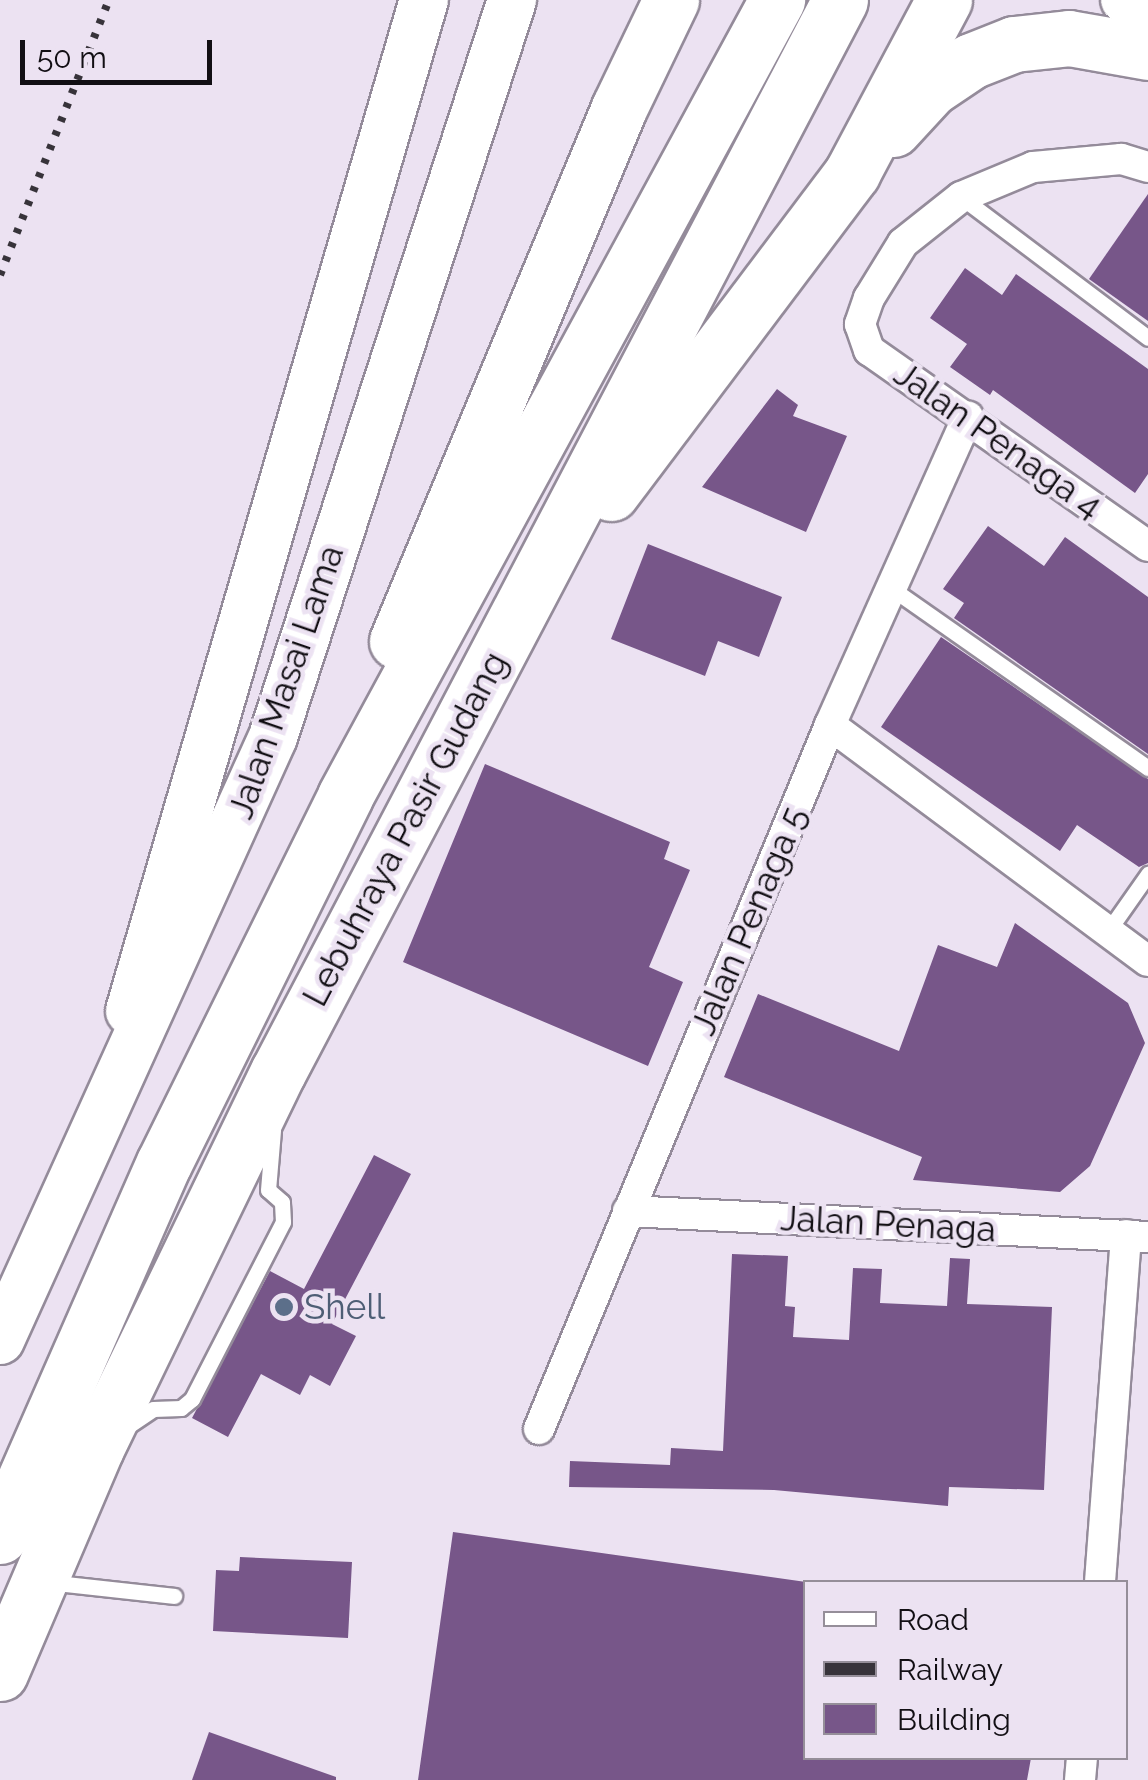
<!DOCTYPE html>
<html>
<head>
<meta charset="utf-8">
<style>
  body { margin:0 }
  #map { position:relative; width:1148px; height:1780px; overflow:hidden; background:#ece2f2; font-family:Raleway,sans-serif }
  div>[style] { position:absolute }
  .building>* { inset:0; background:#775689 }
  .roads { filter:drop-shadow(2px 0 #948b9a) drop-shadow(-2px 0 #948b9a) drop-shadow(0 2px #948b9a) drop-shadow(0 -2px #948b9a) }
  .lane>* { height:15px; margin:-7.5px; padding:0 7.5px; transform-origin:7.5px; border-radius:7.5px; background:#fff }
  .street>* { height:30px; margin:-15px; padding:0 15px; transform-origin:15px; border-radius:15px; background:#fff }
  .secondary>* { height:42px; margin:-21px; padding:0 21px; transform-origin:21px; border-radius:21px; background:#fff }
  .primary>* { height:48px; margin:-24px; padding:0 24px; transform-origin:24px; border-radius:24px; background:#fff }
  .highway>* { height:55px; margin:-27.5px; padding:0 27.5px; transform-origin:27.5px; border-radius:27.5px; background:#fff }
  .rail>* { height:8px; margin-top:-4px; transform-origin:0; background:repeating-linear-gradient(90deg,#37333a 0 5px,transparent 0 15px) }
  .dots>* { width:28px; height:28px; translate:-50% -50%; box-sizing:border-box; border:5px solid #ece2f2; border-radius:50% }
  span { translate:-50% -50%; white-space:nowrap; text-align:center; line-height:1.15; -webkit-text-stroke:9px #ece2f2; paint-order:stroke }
  .street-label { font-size:35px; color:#120f14 }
  .service-label { font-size:35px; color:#4e5e75 }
  .left { translate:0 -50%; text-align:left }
  .legend { position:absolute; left:803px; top:1580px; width:325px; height:180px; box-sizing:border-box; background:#ece2f2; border:2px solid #958e99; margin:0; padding:12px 18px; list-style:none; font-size:30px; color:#120f14 }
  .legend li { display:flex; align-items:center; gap:20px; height:50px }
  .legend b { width:50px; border:2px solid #958e99 }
  .scale { position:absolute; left:20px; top:40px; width:192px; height:45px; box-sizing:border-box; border:5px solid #120f14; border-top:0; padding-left:12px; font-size:30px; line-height:35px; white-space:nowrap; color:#120f14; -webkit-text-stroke:8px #ece2f2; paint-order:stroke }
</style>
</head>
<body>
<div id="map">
  <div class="building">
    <i style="clip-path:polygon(1148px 194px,1148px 321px,1089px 279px)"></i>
    <i style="clip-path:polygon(965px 268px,1002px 295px,1016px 274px,1148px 369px,1148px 474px,1135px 493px,993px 390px,990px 395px,950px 367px,967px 344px,930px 318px)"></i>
    <i style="clip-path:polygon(777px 389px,798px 405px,793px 416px,847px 436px,806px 532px,702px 487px)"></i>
    <i style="clip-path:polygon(988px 526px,1044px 566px,1065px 537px,1148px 597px,1148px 754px,954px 618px,964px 603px,943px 589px)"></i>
    <i style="clip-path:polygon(648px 544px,782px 597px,759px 657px,718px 641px,705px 676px,611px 639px)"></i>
    <i style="clip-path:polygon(941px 637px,1148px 779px,1148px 863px,1139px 867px,1077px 825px,1060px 851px,881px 727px)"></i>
    <i style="clip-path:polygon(485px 764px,670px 842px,664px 859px,690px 870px,649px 967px,683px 982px,648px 1066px,403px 962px)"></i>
    <i style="clip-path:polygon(1015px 923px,1128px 1003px,1145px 1043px,1090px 1166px,1060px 1192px,913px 1180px,922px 1157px,724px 1077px,758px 994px,899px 1051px,938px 945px,997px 967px)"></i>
    <i style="clip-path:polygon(374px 1155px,411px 1174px,332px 1324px,356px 1336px,330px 1386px,310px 1375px,300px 1395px,261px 1374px,228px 1437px,192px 1418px,270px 1271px,304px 1289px)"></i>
    <i style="clip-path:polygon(732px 1254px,788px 1256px,785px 1306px,795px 1307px,793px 1337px,849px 1340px,853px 1268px,882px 1269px,880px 1303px,947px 1306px,950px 1258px,970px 1259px,967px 1304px,1052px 1307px,1044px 1490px,949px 1487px,948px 1506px,774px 1490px,569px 1487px,570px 1461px,670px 1465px,671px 1448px,723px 1451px)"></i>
    <i style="clip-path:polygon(453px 1532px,806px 1582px,806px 1758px,1031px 1758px,1027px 1780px,418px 1780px)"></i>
    <i style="clip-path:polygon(240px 1557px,352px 1562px,348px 1638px,213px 1631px,216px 1570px,239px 1571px)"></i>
    <i style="clip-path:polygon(209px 1732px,336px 1777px,336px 1780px,192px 1780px)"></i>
  </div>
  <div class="roads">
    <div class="lane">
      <i style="left:961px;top:197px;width:234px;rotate:37deg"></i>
      <i style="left:891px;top:588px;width:314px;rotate:35deg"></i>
      <i style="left:1108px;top:931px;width:70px;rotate:-54.9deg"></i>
      <i style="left:128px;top:1426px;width:30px;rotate:-34deg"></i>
      <i style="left:153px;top:1409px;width:28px;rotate:-2deg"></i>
      <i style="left:181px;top:1408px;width:14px;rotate:-39deg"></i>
      <i style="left:192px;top:1399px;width:199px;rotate:-62.8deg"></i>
      <i style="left:283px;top:1222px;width:20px;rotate:-93deg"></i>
      <i style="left:282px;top:1202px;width:18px;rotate:-139deg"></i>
      <i style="left:268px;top:1190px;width:60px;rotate:-85.2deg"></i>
      <i style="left:48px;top:1582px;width:127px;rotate:6.3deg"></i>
    </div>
    <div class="street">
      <i style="left:1148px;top:167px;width:28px;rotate:-163deg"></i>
      <i style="left:1121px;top:159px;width:88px;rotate:174.8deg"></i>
      <i style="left:1033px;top:167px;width:78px;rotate:157.4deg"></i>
      <i style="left:961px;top:197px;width:74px;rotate:141.6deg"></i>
      <i style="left:903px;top:243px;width:65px;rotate:121.7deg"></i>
      <i style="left:869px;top:298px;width:28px;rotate:109deg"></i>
      <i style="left:860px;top:324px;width:28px;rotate:71deg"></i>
      <i style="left:869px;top:350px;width:341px;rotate:35.1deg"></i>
      <i style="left:830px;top:725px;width:396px;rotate:36.6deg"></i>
      <i style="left:628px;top:1211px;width:521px;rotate:2.86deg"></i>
      <i style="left:539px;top:1429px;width:762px;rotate:-67.54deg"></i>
      <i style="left:830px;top:725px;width:338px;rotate:-65.9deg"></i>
      <i style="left:1100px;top:1582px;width:348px;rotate:-85.7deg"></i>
      <i style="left:1080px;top:1780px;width:22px;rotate:-85deg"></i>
    </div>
    <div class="secondary">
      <i style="left:1122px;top:0;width:33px;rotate:38deg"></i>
    </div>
    <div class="primary">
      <i style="left:130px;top:1011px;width:1053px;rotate:-73.79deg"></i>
      <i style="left:0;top:1340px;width:662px;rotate:-65.64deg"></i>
      <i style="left:273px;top:737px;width:775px;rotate:-72.03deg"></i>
    </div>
    <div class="highway">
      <i style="left:893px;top:129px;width:56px;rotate:-47.2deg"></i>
      <i style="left:931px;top:88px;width:48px;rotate:-34deg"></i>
      <i style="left:971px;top:61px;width:46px;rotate:-21.6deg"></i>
      <i style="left:1014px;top:44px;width:55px;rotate:-6.2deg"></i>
      <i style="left:1069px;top:38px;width:80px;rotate:10deg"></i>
      <i style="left:611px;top:493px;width:401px;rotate:-53deg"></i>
      <i style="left:852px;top:173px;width:196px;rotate:-62deg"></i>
      <i style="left:397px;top:641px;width:577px;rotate:-67.39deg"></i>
      <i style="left:619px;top:108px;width:120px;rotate:-64.3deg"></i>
      <i style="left:0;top:1536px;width:407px;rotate:-66.3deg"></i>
      <i style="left:164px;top:1163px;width:409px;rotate:-63.7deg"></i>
      <i style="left:345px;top:796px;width:906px;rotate:-61.51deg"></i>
      <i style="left:0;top:1673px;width:245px;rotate:-66.9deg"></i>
      <i style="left:96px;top:1448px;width:418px;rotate:-64.2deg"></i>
      <i style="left:278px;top:1072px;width:1210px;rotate:-62.33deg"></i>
    </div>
  </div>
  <div class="rail">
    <i style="left:0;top:275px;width:296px;rotate:-68.4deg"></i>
  </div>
  <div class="dots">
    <i style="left:284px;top:1307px;background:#5c6f8a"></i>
  </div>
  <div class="street-label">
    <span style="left:998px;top:440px;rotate:35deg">Jalan Penaga 4</span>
    <span style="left:286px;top:682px;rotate:-71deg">Jalan Masai Lama</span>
    <span style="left:405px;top:829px;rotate:-62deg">Lebuhraya Pasir Gudang</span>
    <span style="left:749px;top:921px;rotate:-67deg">Jalan Penaga 5</span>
    <span style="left:888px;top:1224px;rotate:3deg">Jalan Penaga</span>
  </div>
  <div class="service-label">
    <span class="left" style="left:304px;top:1307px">Shell</span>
  </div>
  <ul class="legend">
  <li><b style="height:12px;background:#fff"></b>Road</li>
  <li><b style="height:12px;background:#37333a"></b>Railway</li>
  <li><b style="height:28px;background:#775689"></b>Building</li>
  </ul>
  <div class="scale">50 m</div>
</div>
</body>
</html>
